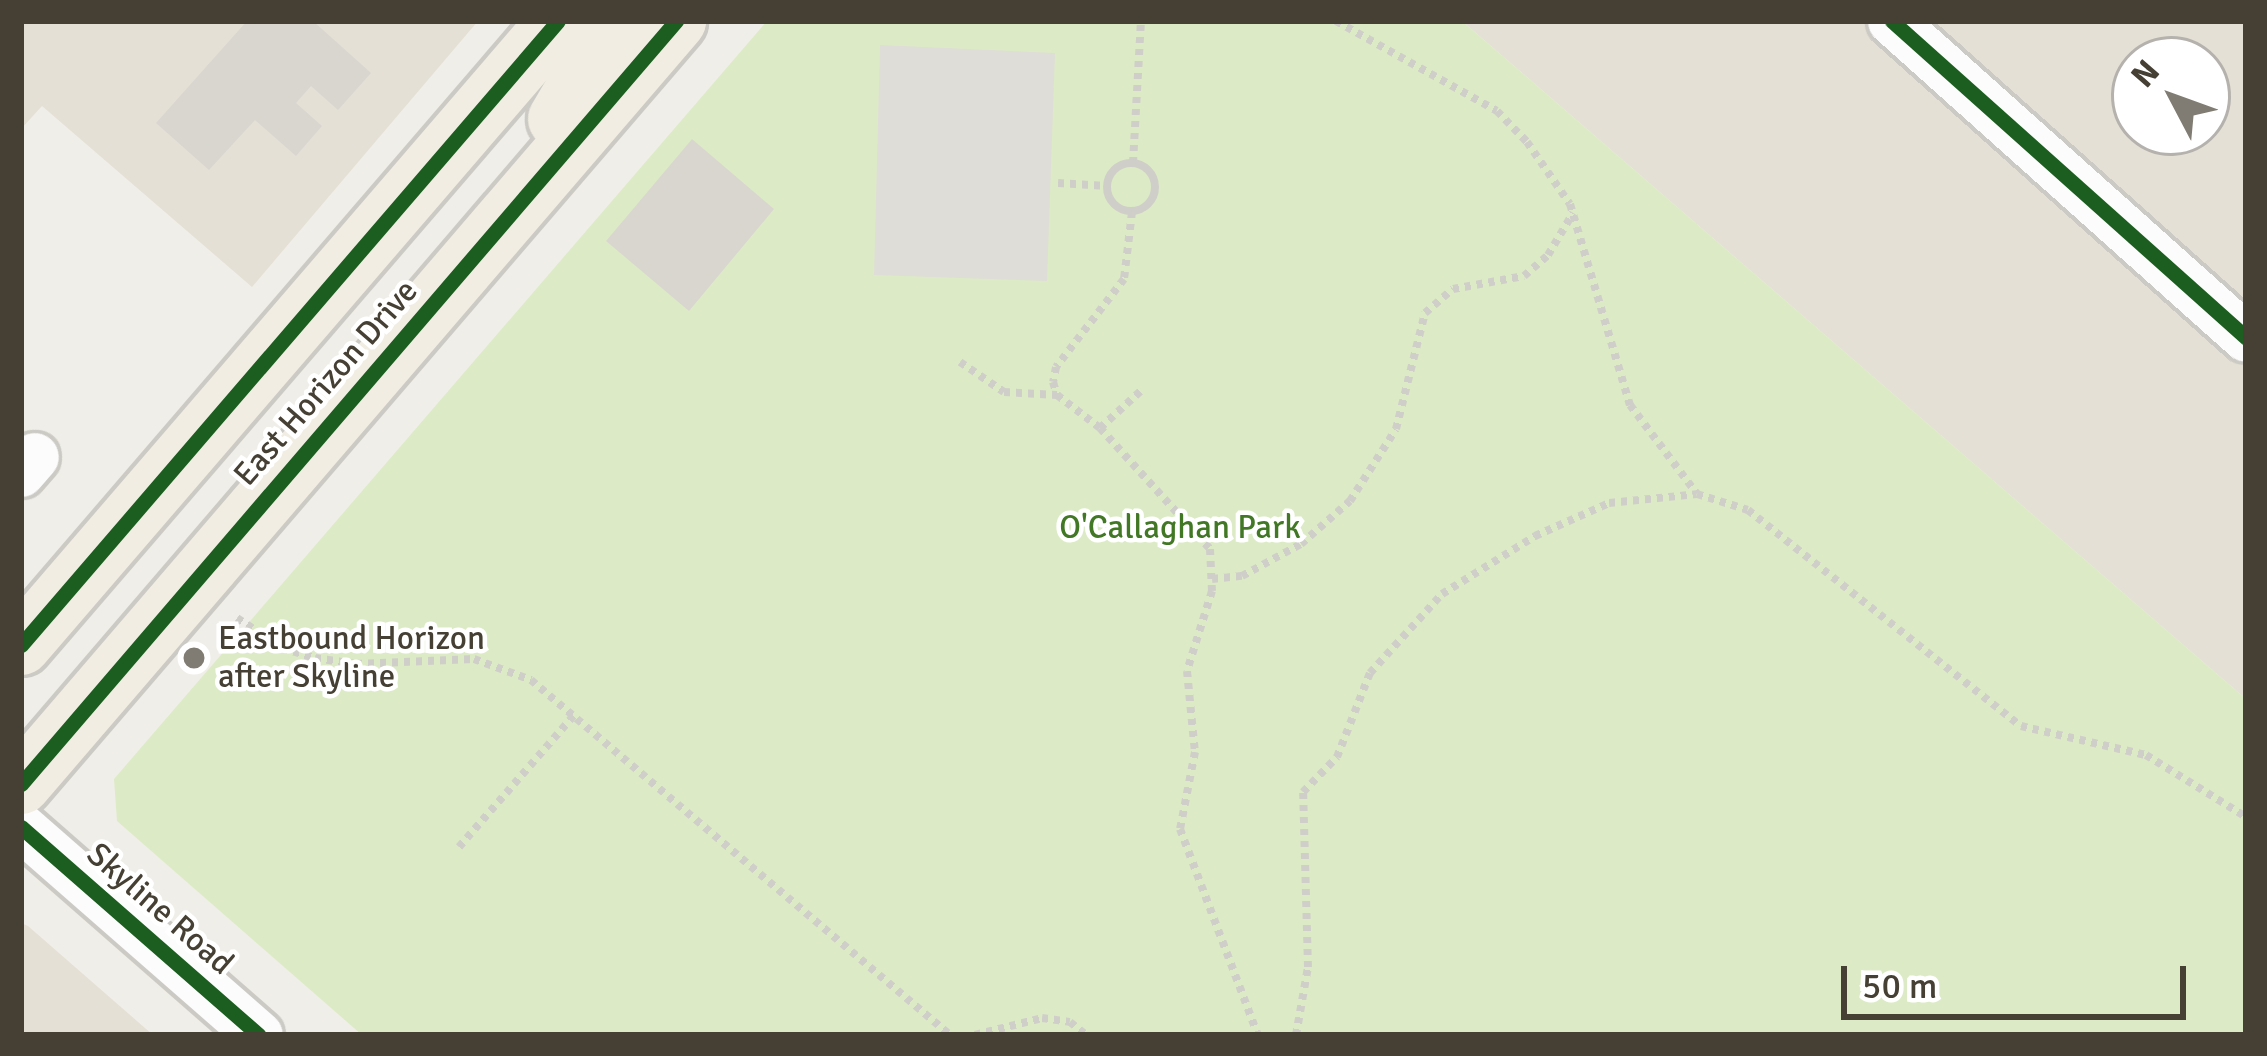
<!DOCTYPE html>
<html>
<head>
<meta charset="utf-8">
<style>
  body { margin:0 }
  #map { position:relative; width:2267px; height:1056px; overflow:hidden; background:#f0eee8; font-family:Signika,sans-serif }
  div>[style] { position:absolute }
  .residential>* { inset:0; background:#e4e0d5 }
  .green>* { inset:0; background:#dcebc6 }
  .parking>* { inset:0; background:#dfddd7 }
  .building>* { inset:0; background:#d9d6d0 }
  .path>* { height:8px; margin-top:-4px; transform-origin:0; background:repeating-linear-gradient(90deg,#d0cec9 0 6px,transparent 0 12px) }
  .path>.ring { margin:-4px; padding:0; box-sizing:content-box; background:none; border:8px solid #d0cec9; border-radius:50% }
  .roads { filter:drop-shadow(3px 0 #cccac4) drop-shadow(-3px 0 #cccac4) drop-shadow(0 3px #cccac4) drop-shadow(0 -3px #cccac4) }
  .minor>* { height:48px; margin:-24px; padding:0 24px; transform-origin:24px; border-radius:24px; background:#fdfcfc }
  .major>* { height:60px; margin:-30px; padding:0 30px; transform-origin:30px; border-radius:30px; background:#f1ede2 }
  .cycleway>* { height:15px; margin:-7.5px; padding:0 7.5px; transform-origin:7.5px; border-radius:7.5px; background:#1b5e20 }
  .dots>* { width:33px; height:33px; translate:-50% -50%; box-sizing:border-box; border:6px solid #fff; border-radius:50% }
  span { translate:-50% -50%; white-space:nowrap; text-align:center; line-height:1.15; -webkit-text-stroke:9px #fff; paint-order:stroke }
  .street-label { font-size:33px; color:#453f34 }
  .park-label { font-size:33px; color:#427825 }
  .poi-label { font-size:33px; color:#453f34 }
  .left { translate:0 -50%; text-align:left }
  .frame { position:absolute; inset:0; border:24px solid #453f34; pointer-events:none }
  .north { position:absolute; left:2111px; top:36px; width:120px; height:120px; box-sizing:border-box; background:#fff; border:3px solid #b5b2ae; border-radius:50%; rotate:311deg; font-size:33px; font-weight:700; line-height:48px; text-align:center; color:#453f34 }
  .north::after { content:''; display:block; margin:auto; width:42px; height:54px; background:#817c73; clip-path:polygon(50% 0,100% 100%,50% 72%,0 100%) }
  .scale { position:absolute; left:1841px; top:966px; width:345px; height:54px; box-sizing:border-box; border:6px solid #453f34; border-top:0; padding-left:15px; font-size:36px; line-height:42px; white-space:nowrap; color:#453f34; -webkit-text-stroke:9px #fff; paint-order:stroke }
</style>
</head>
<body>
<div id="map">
  <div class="residential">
    <i style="clip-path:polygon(21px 21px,478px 21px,252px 287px,42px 106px,21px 129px)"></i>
    <i style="clip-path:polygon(evenodd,1462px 21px,2246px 21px,2246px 699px,1462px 21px,2135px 60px,2207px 60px,2207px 132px,2135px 132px,2135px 60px)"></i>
    <i style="clip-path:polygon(21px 923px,28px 926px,153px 1035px,21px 1035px)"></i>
  </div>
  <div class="green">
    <i style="clip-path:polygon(767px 21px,1462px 21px,2246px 699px,2246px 1035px,362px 1035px,117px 821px,114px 779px)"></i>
  </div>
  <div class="parking">
    <i style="clip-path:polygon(880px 45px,1055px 53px,1047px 281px,874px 275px)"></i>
  </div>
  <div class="building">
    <i style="clip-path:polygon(247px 21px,313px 21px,371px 73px,338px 110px,311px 86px,296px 103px,322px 126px,296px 156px,255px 120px,209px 170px,156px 123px)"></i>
    <i style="clip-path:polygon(692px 139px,774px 209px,689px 311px,606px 241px)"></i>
  </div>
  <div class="path">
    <i style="left:1336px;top:21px;width:184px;rotate:29.2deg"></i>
    <i style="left:1497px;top:111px;width:43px;rotate:45.9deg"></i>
    <i style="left:1527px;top:142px;width:75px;rotate:55.3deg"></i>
    <i style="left:1570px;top:204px;width:210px;rotate:73.4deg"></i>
    <i style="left:1630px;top:405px;width:111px;rotate:53deg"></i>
    <i style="left:1133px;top:163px;width:142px;rotate:-86.8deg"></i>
    <i class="ring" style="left:1107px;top:163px;width:40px;height:40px"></i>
    <i style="left:1058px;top:183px;width:49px;rotate:3.5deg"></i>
    <i style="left:1132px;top:212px;width:67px;rotate:96.8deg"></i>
    <i style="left:1124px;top:279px;width:111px;rotate:127.7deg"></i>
    <i style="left:1056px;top:367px;width:15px;rotate:101deg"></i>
    <i style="left:1053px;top:382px;width:14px;rotate:73deg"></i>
    <i style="left:1057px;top:395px;width:54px;rotate:37.5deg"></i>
    <i style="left:1100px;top:428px;width:59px;rotate:-42.3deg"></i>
    <i style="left:960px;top:362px;width:53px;rotate:34.3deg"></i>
    <i style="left:1004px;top:392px;width:53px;rotate:3.2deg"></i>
    <i style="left:1100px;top:428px;width:164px;rotate:47.7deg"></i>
    <i style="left:1210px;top:549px;width:42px;rotate:87.3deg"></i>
    <i style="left:1212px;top:591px;width:84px;rotate:107.4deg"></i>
    <i style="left:1187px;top:671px;width:81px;rotate:84.4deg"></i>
    <i style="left:1195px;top:752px;width:78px;rotate:101deg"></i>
    <i style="left:1180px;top:829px;width:220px;rotate:69.3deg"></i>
    <i style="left:1212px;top:579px;width:30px;rotate:-6deg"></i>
    <i style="left:1242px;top:576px;width:67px;rotate:-28.5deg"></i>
    <i style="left:1301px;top:544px;width:65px;rotate:-41.3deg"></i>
    <i style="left:1350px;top:501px;width:85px;rotate:-57.4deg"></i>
    <i style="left:1396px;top:429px;width:120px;rotate:-76deg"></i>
    <i style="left:1425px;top:313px;width:37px;rotate:-41deg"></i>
    <i style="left:1453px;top:289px;width:72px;rotate:-10.4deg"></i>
    <i style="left:1524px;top:276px;width:32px;rotate:-41deg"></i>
    <i style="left:1548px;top:255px;width:49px;rotate:-59.2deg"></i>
    <i style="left:237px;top:618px;width:54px;rotate:33.7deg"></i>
    <i style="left:282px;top:648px;width:34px;rotate:17deg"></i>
    <i style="left:315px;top:658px;width:41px;rotate:8.3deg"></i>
    <i style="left:356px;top:664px;width:118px;rotate:-2.4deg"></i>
    <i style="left:474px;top:659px;width:61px;rotate:20.2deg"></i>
    <i style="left:531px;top:680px;width:549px;rotate:40.27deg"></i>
    <i style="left:459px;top:847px;width:178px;rotate:-48.9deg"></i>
    <i style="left:975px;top:1035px;width:69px;rotate:-14.2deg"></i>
    <i style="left:1042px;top:1018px;width:28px;rotate:8deg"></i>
    <i style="left:1070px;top:1022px;width:21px;rotate:39deg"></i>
    <i style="left:1296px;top:1035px;width:69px;rotate:-80deg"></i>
    <i style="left:1308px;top:967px;width:175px;rotate:-91.6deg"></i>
    <i style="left:1303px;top:792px;width:49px;rotate:-45.8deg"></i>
    <i style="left:1337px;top:757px;width:90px;rotate:-68.6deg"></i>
    <i style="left:1370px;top:673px;width:107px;rotate:-47.7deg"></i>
    <i style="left:1442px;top:594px;width:110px;rotate:-31.9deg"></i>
    <i style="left:1535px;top:536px;width:81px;rotate:-24deg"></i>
    <i style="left:1609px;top:503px;width:88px;rotate:-5.8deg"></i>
    <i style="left:1697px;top:494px;width:53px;rotate:17.4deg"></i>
    <i style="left:1748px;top:510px;width:348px;rotate:38.4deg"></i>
    <i style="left:2021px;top:726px;width:128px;rotate:13.1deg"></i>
    <i style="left:2146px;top:755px;width:118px;rotate:31.8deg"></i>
  </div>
  <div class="roads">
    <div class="minor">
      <i style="left:1892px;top:21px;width:475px;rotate:41.8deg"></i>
      <i style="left:21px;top:473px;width:21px;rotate:-49deg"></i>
      <i style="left:21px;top:827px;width:316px;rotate:41.2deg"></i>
    </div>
    <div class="major">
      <i style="left:558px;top:119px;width:114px;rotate:-59.4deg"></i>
      <i style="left:21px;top:645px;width:823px;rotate:-49.29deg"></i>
      <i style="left:21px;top:784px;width:1006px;rotate:-49.36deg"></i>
    </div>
  </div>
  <div class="cycleway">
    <i style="left:1892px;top:21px;width:475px;rotate:41.8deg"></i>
    <i style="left:21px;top:645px;width:823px;rotate:-49.29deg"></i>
    <i style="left:21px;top:784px;width:1006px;rotate:-49.36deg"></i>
    <i style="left:21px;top:827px;width:316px;rotate:41.2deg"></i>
  </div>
  <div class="dots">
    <i style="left:194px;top:658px;background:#817c73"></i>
  </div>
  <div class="street-label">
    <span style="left:326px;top:383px;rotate:-49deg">East Horizon Drive</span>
    <span style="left:160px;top:909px;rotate:41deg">Skyline Road</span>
  </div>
  <div class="park-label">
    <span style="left:1180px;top:528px">O'Callaghan Park</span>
  </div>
  <div class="poi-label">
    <span class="left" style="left:218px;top:658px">Eastbound Horizon<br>after Skyline</span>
  </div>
  <div class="frame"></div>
  <div class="north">N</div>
  <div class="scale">50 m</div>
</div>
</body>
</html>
